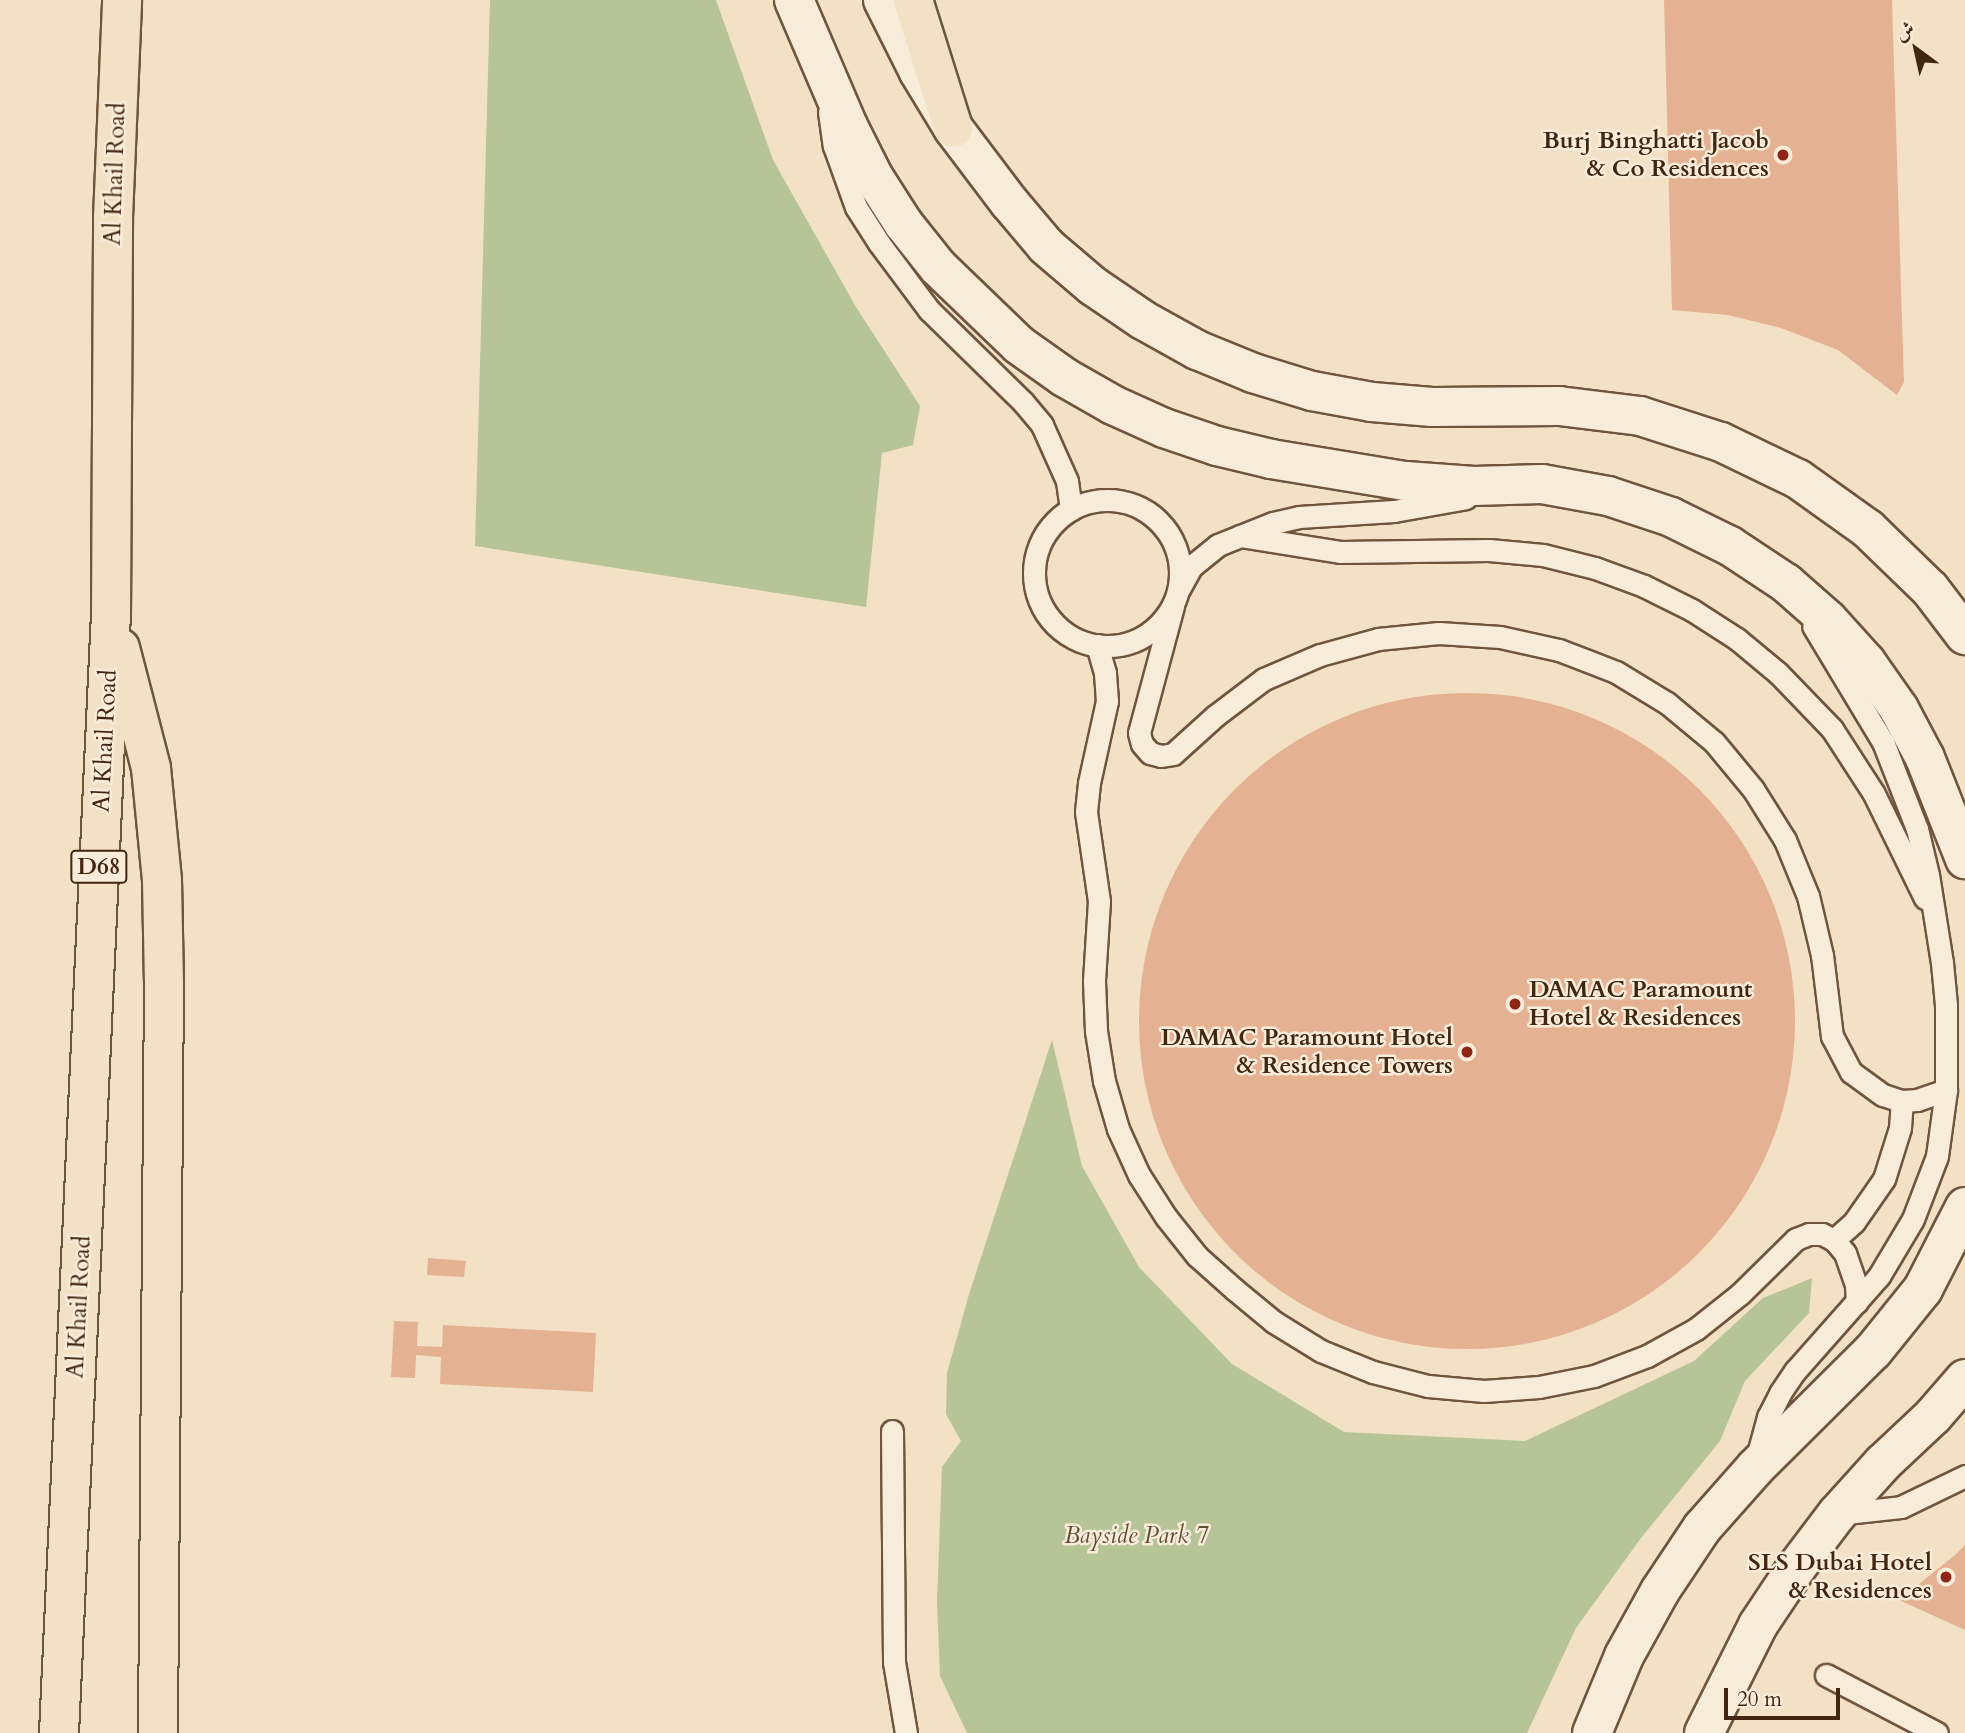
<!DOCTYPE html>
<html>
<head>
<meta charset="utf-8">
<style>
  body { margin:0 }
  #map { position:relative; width:1965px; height:1733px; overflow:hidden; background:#f2e1c5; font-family:Cardo,Amiri,serif }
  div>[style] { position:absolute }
  .green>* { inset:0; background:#b6c498 }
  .building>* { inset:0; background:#e4b193 }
  .round { border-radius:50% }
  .roads { filter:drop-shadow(2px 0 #6f553c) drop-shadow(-2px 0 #6f553c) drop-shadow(0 2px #6f553c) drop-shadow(0 -2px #6f553c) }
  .service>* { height:21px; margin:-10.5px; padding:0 10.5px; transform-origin:10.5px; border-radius:10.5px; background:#f7ecd9 }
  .service>.ring { margin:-10.5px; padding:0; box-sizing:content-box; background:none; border:21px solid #f7ecd9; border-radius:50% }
  .tertiary>* { height:38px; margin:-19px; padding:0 19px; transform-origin:19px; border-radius:19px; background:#f7ecd9 }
  .motorway>* { height:38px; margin:-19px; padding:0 19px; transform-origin:19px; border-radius:19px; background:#f2e1c5 }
  .dots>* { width:19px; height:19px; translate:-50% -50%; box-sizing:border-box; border:4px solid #f7ecd9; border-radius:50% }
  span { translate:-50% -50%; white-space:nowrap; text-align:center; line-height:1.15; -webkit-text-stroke:5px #f7ecd9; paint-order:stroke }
  .shield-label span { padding:2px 5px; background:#f7ecd9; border:2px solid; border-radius:5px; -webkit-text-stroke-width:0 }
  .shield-label { font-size:23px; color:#43260f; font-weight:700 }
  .poi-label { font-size:24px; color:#43260f; font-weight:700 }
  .right { translate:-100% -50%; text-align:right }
  .left { translate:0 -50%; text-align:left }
  .street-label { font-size:24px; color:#43260f }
  .park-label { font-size:24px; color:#604e31; font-style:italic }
  .north { position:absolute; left:1881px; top:14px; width:70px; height:70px; -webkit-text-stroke:5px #f7ecd9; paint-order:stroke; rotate:327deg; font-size:19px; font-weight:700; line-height:28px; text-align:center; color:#43260f }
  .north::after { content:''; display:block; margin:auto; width:24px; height:32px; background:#43260f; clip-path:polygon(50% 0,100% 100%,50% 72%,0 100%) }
  .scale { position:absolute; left:1724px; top:1688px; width:116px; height:32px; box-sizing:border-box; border:4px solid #43260f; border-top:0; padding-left:9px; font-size:21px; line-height:24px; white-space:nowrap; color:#43260f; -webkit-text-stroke:5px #f7ecd9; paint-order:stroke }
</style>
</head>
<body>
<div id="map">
  <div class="green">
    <i style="clip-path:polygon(490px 0,716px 0,773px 160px,856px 307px,920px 406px,913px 445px,882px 453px,866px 607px,475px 546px)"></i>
    <i style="clip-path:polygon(1052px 1040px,1082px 1166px,1139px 1267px,1232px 1364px,1344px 1432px,1525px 1441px,1694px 1361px,1763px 1298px,1812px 1278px,1809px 1313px,1745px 1381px,1720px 1441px,1641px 1538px,1576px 1628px,1527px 1733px,967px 1733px,940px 1676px,937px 1603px,942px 1467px,961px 1441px,946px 1414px,947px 1373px,970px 1291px)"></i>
  </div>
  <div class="building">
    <i style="clip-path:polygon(1664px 0,1892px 0,1904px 382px,1897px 395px,1838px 350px,1781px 328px,1728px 315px,1672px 310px)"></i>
    <i class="round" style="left:1139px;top:693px;width:656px;height:656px"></i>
    <i style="clip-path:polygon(428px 1258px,466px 1261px,464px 1277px,427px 1275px)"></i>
    <i style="clip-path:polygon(394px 1321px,418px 1322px,417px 1346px,442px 1347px,443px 1325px,596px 1333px,593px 1392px,440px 1384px,441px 1357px,416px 1355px,415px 1378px,391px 1377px)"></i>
    <i style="clip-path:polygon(1965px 1545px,1965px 1630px,1899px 1600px,1955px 1555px)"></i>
  </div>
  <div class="roads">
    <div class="service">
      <i style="left:829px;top:112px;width:34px;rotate:82deg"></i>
      <i style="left:834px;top:146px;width:65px;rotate:70.2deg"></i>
      <i style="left:856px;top:207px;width:43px;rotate:57.4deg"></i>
      <i style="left:879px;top:243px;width:84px;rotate:53.3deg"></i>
      <i style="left:929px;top:310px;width:132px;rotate:44.4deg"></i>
      <i style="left:1023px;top:402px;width:30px;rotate:50deg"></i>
      <i style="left:1042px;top:425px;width:61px;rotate:65.9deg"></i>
      <i style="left:1067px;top:481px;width:29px;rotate:82deg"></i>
      <i class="ring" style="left:1034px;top:500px;width:125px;height:125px"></i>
      <i style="left:1240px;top:536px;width:101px;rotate:9.1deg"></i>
      <i style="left:1340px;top:552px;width:149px;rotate:-0.8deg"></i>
      <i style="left:1489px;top:550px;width:54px;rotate:5.3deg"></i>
      <i style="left:1543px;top:555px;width:54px;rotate:14deg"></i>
      <i style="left:1595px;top:568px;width:52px;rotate:20.2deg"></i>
      <i style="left:1644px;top:586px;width:54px;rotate:26.6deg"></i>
      <i style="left:1692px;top:610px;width:54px;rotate:32.8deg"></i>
      <i style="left:1737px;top:639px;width:53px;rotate:39.7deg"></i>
      <i style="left:1778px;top:673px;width:78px;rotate:46deg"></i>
      <i style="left:1832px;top:729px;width:77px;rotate:57.1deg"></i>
      <i style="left:1874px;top:794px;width:116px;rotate:63.9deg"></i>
      <i style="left:1179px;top:589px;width:26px;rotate:-61deg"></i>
      <i style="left:1192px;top:566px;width:33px;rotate:-39deg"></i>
      <i style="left:1218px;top:545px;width:59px;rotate:-21.8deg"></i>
      <i style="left:1273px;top:523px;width:27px;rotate:-13deg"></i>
      <i style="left:1299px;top:517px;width:95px;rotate:-3.6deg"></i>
      <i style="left:1394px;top:511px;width:73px;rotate:-10.2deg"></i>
      <i style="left:1173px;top:606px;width:131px;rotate:105deg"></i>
      <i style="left:1139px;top:733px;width:11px;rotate:75deg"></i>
      <i style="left:1142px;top:744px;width:12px;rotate:48deg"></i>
      <i style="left:1150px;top:753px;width:11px;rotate:15deg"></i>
      <i style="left:1161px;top:756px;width:12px;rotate:-9deg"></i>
      <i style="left:1173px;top:754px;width:57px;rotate:-42.1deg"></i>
      <i style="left:1215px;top:716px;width:61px;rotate:-37.1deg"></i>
      <i style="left:1264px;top:679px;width:61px;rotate:-23.2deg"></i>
      <i style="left:1320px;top:655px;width:60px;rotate:-15.4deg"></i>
      <i style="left:1378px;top:639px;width:61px;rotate:-5.6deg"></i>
      <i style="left:1439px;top:633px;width:61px;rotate:3.8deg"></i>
      <i style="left:1500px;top:637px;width:60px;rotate:12.4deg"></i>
      <i style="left:1559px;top:650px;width:61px;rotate:21.1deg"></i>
      <i style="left:1616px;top:672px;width:60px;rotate:31.3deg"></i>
      <i style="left:1667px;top:703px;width:61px;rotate:39.7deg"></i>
      <i style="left:1714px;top:742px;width:61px;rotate:50.3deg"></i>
      <i style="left:1753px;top:789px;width:60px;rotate:57.9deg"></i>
      <i style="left:1785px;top:840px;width:61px;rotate:67.7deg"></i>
      <i style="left:1808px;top:896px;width:61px;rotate:76.7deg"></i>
      <i style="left:1822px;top:955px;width:82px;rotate:83deg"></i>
      <i style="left:1832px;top:1036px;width:41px;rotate:62.2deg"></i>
      <i style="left:1851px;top:1072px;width:39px;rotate:36deg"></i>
      <i style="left:1883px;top:1095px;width:20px;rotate:18deg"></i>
      <i style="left:1902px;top:1101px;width:15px;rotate:-4deg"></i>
      <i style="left:1917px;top:1100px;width:31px;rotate:-19deg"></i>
      <i style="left:1097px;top:645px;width:29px;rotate:74deg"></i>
      <i style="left:1105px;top:673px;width:28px;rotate:86deg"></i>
      <i style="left:1107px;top:701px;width:84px;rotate:102.4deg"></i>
      <i style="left:1089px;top:783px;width:29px;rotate:96deg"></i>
      <i style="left:1086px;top:812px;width:90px;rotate:81.7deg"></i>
      <i style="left:1099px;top:901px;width:80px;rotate:93.6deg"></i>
      <i style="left:1094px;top:981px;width:50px;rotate:87.7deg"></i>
      <i style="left:1096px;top:1031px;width:51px;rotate:80.9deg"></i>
      <i style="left:1104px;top:1081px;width:50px;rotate:73.7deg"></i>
      <i style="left:1118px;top:1129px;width:51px;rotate:65.5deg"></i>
      <i style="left:1139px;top:1175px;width:50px;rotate:57.3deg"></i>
      <i style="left:1166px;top:1217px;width:50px;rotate:51.5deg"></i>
      <i style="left:1197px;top:1256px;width:50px;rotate:41.7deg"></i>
      <i style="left:1234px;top:1289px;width:52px;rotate:39.5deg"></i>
      <i style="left:1274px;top:1322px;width:55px;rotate:31.7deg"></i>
      <i style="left:1321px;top:1351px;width:56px;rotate:22deg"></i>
      <i style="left:1373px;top:1372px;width:57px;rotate:14.3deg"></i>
      <i style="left:1428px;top:1386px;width:56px;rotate:5.1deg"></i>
      <i style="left:1484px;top:1391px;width:55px;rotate:-4.2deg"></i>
      <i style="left:1539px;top:1387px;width:56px;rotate:-11.3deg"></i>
      <i style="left:1594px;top:1376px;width:57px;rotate:-20.7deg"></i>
      <i style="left:1647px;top:1356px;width:56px;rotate:-28.9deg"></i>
      <i style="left:1696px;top:1329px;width:56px;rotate:-38.5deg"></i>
      <i style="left:1740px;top:1294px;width:78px;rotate:-44.5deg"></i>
      <i style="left:1796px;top:1239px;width:14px;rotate:-21deg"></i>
      <i style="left:1809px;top:1234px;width:13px"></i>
      <i style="left:1822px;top:1234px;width:13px;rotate:27deg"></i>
      <i style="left:1834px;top:1240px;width:17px;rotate:50deg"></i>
      <i style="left:1845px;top:1253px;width:34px;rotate:71deg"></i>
      <i style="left:1856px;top:1285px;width:17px;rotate:87deg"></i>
      <i style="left:1834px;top:1240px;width:27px;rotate:-42deg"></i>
      <i style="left:1854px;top:1222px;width:52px;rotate:-55.1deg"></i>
      <i style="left:1884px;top:1179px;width:53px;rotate:-72.6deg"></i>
      <i style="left:1900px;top:1128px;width:27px;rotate:-86deg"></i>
      <i style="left:892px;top:1431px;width:231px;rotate:89.5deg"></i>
      <i style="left:894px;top:1662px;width:72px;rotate:80.4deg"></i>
      <i style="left:1756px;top:1461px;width:46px;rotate:-74.7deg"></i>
      <i style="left:1768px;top:1417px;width:27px;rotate:-63deg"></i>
      <i style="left:1780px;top:1393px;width:27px;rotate:-56deg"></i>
      <i style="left:1795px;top:1371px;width:127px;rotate:-48.5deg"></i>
      <i style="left:1879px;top:1276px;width:66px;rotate:-59.2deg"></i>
      <i style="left:1913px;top:1219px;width:67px;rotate:-69.1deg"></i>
      <i style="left:1937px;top:1156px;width:67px;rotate:-82.2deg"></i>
      <i style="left:1946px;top:1090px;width:85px;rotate:-90deg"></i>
      <i style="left:1946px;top:1005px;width:42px;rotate:-95.4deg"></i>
      <i style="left:1942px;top:963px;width:89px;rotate:-99deg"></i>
      <i style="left:1928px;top:875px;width:47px;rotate:-103.4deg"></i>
      <i style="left:1917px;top:829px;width:93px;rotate:-111.3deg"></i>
      <i style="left:1883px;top:742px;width:135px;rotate:-121.1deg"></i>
      <i style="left:1837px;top:1514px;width:64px;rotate:-6.2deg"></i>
      <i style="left:1901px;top:1507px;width:71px;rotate:-25.8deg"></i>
      <i style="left:1826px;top:1675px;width:125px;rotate:27.6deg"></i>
    </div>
    <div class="tertiary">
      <i style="left:794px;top:0;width:137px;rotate:66.8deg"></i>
      <i style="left:848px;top:126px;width:56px;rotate:63.4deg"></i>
      <i style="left:873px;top:176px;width:56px;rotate:57.4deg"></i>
      <i style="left:903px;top:223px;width:56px;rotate:51.5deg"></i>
      <i style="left:938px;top:267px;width:112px;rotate:43.9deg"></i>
      <i style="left:1019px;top:345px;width:55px;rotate:35.4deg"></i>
      <i style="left:1064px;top:377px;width:56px;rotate:29.7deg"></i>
      <i style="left:1113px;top:405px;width:56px;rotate:24.3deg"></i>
      <i style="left:1164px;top:428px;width:56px;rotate:18.8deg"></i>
      <i style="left:1217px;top:446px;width:56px;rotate:13.5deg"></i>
      <i style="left:1271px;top:459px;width:137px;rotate:9.3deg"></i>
      <i style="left:1406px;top:481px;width:68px;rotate:4.2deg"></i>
      <i style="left:1474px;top:486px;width:68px;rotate:-1.7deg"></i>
      <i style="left:1542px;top:484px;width:67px;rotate:10.3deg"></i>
      <i style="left:1608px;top:496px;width:66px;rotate:18.4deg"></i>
      <i style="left:1671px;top:517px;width:66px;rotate:26.2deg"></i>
      <i style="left:1730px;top:546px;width:67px;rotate:33.5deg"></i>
      <i style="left:1786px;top:583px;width:56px;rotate:41.4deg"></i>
      <i style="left:1828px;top:620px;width:57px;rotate:47.9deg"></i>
      <i style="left:1866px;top:662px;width:57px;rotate:54.9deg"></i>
      <i style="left:1899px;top:709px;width:55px;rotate:62deg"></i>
      <i style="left:1925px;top:758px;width:109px;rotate:68.4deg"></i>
      <i style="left:883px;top:0;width:80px;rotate:63.4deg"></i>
      <i style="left:919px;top:72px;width:66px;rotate:58.7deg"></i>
      <i style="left:953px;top:128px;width:93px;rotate:52.9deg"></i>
      <i style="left:1009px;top:202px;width:57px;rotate:49.9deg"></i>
      <i style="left:1046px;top:246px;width:62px;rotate:40.4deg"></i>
      <i style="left:1093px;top:286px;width:60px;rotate:34.2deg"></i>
      <i style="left:1143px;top:320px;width:62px;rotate:29.1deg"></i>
      <i style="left:1197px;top:350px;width:61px;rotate:22.3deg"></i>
      <i style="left:1253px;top:373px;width:62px;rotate:17deg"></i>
      <i style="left:1312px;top:391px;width:61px;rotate:10.4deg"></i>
      <i style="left:1372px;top:402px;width:60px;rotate:4.8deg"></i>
      <i style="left:1432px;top:407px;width:127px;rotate:-0.5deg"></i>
      <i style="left:1559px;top:406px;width:82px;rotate:7deg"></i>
      <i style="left:1640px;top:416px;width:85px;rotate:17.8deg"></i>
      <i style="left:1721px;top:442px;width:85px;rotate:25.7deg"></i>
      <i style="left:1798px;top:479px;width:86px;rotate:35.5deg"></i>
      <i style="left:1868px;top:529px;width:86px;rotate:44.1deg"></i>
      <i style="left:1930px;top:589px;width:58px;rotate:52.7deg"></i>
      <i style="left:1592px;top:1733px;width:83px;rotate:-67.4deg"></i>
      <i style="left:1624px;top:1656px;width:74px;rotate:-61deg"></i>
      <i style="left:1660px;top:1591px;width:76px;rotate:-56.3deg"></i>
      <i style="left:1702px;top:1528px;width:80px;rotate:-48.5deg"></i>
      <i style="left:1755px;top:1468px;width:166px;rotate:-44.8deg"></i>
      <i style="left:1873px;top:1351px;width:80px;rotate:-51.1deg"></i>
      <i style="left:1923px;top:1289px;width:92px;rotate:-62.9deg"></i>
      <i style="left:1704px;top:1733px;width:121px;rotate:-63.4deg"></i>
      <i style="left:1758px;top:1625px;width:69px;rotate:-56.3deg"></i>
      <i style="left:1796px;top:1568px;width:68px;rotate:-52.8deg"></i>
      <i style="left:1837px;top:1514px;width:69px;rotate:-48deg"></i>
      <i style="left:1883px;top:1463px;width:69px;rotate:-43.2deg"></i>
      <i style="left:1933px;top:1416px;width:49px;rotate:-49.1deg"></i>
    </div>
    <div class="motorway">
      <i style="left:913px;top:0;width:134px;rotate:72.6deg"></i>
      <i style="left:120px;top:648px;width:124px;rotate:75.5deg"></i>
      <i style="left:151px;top:768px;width:113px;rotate:84.4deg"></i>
      <i style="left:162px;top:880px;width:102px;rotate:88.9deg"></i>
      <i style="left:164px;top:982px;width:751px;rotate:90.46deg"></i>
      <i style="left:59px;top:1733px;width:1119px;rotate:-87.34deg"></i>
      <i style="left:111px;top:615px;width:397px;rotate:-89.7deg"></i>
      <i style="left:113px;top:218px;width:218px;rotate:-87.6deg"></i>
    </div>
  </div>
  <div class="dots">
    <i style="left:1783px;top:155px;background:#8f2418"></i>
    <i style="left:1515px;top:1004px;background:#8f2418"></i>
    <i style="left:1467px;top:1052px;background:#8f2418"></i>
    <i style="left:1946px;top:1577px;background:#8f2418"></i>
  </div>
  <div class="shield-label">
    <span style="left:99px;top:867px">D68</span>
  </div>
  <div class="poi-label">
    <span class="right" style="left:1769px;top:155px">Burj Binghatti Jacob<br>&amp; Co Residences</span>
    <span class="left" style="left:1529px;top:1004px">DAMAC Paramount<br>Hotel &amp; Residences</span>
    <span class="right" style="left:1453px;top:1052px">DAMAC Paramount Hotel<br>&amp; Residence Towers</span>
    <span class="right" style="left:1932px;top:1577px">SLS Dubai Hotel<br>&amp; Residences</span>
  </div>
  <div class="street-label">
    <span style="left:115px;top:174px;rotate:-88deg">Al Khail Road</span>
    <span style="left:105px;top:741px;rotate:-87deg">Al Khail Road</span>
    <span style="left:79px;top:1307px;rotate:-87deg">Al Khail Road</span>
  </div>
  <div class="park-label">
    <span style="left:1136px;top:1536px">Bayside Park 7</span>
  </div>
  <div class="north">ش</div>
  <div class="scale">20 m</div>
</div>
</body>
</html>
